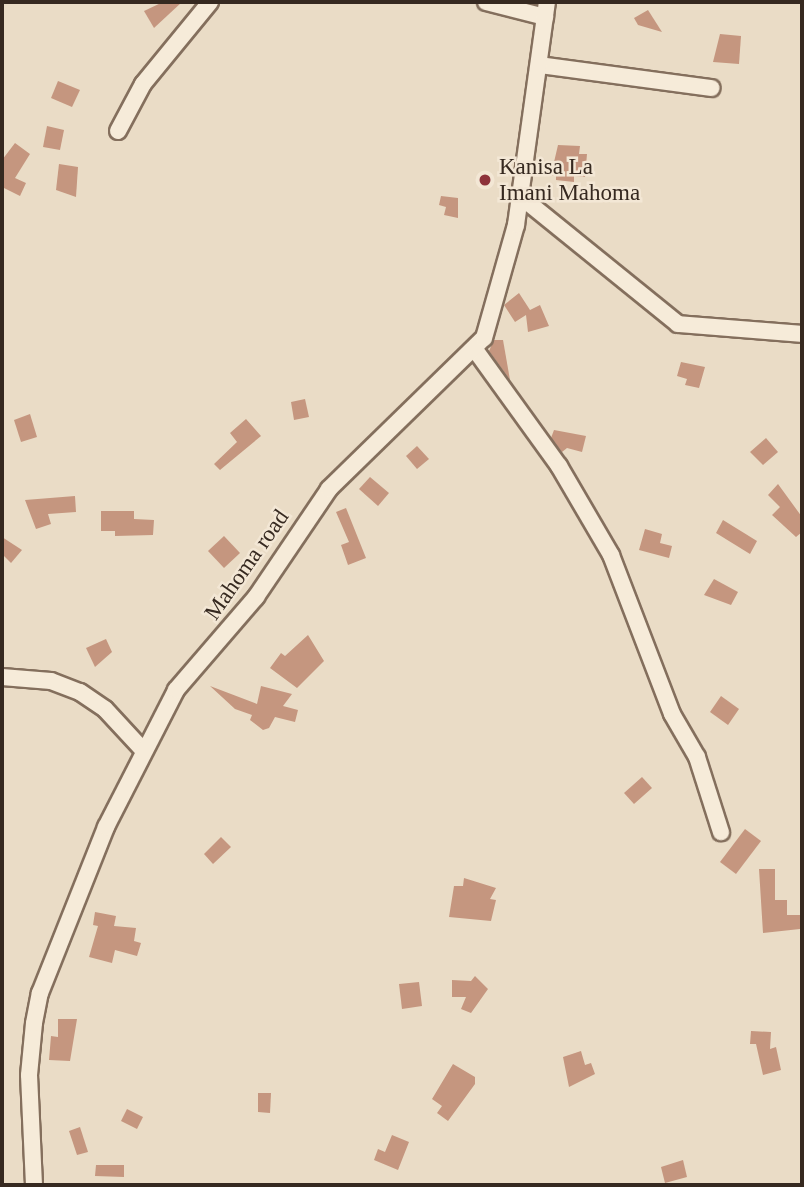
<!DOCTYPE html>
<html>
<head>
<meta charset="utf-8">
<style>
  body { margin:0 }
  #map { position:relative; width:804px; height:1187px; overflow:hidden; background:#eadcc6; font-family:"Times New Roman",serif }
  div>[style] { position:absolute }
  .building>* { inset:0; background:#c5967f }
  .roads { filter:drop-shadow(2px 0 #846f5d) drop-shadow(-2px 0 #846f5d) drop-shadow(0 2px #846f5d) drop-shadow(0 -2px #846f5d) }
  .minor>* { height:16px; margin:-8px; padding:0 8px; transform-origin:8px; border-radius:8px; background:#f6ebd9 }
  .dots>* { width:19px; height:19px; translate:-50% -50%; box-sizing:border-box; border:4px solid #f3e7d5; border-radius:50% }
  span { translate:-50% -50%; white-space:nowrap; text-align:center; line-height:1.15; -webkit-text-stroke:5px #f3e7d5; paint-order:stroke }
  .poi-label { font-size:23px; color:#362920 }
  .left { translate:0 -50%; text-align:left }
  .street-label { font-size:23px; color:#362920 }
  .frame { position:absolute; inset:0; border:4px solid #362920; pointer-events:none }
</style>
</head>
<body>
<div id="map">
  <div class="building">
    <i style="clip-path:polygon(163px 2px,182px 2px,154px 28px,144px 11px)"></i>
    <i style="clip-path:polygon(648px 10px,662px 32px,638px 25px,634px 18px)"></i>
    <i style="clip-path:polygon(720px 34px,741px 36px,739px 64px,713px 62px)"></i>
    <i style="clip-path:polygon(58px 81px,80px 90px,72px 107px,51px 98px)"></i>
    <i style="clip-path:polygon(47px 126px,64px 130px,60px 150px,43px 147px)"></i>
    <i style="clip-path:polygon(15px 143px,30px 154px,15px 178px,26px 183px,20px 196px,2px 187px,2px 160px)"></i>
    <i style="clip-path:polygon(558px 145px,580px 146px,579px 154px,587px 154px,585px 177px,574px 176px,574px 182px,556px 180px,556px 176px,551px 175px)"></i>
    <i style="clip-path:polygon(59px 164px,78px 167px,76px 197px,56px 190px)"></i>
    <i style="clip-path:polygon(441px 196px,458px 198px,458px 218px,444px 215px,446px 207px,439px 205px)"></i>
    <i style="clip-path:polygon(519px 293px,530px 310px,540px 305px,549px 326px,528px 332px,526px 315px,515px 322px,504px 305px)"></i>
    <i style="clip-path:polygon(494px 340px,503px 340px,510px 380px,489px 351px)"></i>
    <i style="clip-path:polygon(681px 362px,705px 367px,699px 388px,685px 385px,687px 379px,677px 376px)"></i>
    <i style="clip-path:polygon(305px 399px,309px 417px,294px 420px,291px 402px)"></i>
    <i style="clip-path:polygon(30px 414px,37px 437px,21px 442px,14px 420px)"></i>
    <i style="clip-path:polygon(246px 419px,261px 436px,220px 470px,214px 464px,237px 442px,230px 433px)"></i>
    <i style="clip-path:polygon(554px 430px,586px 436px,582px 452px,567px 448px,562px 452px,551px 438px)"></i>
    <i style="clip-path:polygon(766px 438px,778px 452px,763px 465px,750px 452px)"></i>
    <i style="clip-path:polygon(417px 446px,429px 459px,417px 469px,406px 456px)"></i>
    <i style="clip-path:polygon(370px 477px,389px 493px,378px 506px,359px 489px)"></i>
    <i style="clip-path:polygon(778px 484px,802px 517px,802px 532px,796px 537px,772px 515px,780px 507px,768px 495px)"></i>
    <i style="clip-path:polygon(75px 496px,76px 512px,48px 514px,51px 524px,36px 529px,25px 500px)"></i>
    <i style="clip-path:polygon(346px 508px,366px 558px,348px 565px,341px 545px,349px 542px,336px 512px)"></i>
    <i style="clip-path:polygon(101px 511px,134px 511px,134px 519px,154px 520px,153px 535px,115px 536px,115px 531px,101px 531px)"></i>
    <i style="clip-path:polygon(723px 520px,757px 541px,750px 554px,716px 533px)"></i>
    <i style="clip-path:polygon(645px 529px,662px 534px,660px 543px,672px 546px,669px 558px,639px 550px)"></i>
    <i style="clip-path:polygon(224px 536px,240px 553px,224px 568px,208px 551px)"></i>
    <i style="clip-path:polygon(2px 537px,22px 550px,11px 563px,2px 554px)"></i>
    <i style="clip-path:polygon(714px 579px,738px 592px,731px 605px,704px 595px)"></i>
    <i style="clip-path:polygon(308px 635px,324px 661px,297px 688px,270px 668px,281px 653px,285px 656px)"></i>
    <i style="clip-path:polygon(106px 639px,112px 652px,95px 667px,86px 648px)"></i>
    <i style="clip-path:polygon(210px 686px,257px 704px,261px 686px,292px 694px,283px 706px,298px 710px,295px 722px,275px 717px,269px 728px,263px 730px,250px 720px,252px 715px,235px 709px)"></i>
    <i style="clip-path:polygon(721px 696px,739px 709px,728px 725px,710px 712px)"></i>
    <i style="clip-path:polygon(642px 777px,652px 788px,634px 804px,624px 793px)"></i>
    <i style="clip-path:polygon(745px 829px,761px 841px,736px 874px,720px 862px)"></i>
    <i style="clip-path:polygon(221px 837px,231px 847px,213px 864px,204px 854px)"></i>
    <i style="clip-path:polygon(759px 869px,775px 869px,775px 900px,787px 900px,787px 915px,801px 915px,800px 929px,763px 933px)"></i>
    <i style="clip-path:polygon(464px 878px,496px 888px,490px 899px,496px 900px,491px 921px,449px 917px,454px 886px,463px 886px)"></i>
    <i style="clip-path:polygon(95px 912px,116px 916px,114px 926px,136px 928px,134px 941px,141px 943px,137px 956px,115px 950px,112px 963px,89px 957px,98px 926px,93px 925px)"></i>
    <i style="clip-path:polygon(475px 976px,488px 989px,471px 1013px,461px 1009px,466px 997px,452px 997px,452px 980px,471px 981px)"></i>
    <i style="clip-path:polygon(419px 982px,422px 1006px,402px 1009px,399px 984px)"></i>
    <i style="clip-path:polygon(58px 1019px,77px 1019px,70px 1061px,49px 1060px,51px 1036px,58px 1037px)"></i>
    <i style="clip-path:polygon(751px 1031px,771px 1032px,770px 1049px,776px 1047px,781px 1070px,763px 1075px,756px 1044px,750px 1044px)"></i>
    <i style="clip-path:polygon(581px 1051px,585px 1065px,591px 1063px,595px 1074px,569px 1087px,563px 1057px)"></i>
    <i style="clip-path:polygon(453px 1064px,475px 1077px,475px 1084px,448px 1121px,437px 1113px,442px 1106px,432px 1099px)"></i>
    <i style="clip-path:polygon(258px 1093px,271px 1093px,270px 1113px,258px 1112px)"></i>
    <i style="clip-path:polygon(127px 1109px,143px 1117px,137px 1129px,121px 1121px)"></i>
    <i style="clip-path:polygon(80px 1127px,88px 1152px,77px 1155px,69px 1131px)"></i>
    <i style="clip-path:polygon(392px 1135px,409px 1142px,398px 1170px,374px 1160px,378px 1149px,385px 1152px)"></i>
    <i style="clip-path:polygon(683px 1160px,687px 1177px,665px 1183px,661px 1167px)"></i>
    <i style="clip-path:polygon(96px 1165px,124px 1165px,124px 1177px,95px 1176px)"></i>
  </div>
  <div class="roads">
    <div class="minor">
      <i style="left:486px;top:2px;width:61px;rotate:14.3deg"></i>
      <i style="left:539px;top:65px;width:174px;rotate:7.6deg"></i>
      <i style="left:118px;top:131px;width:53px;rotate:-62deg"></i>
      <i style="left:143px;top:84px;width:106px;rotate:-50.7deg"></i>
      <i style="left:520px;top:196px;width:203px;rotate:39deg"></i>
      <i style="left:678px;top:324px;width:124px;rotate:4.6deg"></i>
      <i style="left:476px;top:351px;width:142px;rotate:54.2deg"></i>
      <i style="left:559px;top:466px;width:103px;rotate:59.7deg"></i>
      <i style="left:611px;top:555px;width:170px;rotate:69deg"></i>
      <i style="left:672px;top:714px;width:50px;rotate:59.8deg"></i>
      <i style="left:697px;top:757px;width:79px;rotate:72.3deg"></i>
      <i style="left:2px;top:677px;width:49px;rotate:4.7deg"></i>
      <i style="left:51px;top:681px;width:31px;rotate:21deg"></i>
      <i style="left:80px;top:692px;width:30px;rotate:34deg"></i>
      <i style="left:105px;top:709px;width:56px;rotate:47.2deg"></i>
      <i style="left:34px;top:1185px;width:110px;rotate:-92.6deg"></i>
      <i style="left:29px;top:1075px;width:52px;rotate:-84.5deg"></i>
      <i style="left:34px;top:1023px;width:31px;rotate:-79deg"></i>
      <i style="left:40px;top:993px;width:179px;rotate:-68.3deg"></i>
      <i style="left:106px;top:827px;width:154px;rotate:-62.9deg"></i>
      <i style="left:176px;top:690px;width:123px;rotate:-49.3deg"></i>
      <i style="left:256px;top:597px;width:130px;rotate:-55.9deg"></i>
      <i style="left:329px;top:489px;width:216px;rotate:-44.3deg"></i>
      <i style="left:484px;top:338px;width:117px;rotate:-74.2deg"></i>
      <i style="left:516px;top:225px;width:225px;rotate:-82.1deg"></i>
    </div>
  </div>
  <div class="dots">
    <i style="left:485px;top:180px;background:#8e333b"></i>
  </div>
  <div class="poi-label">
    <span class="left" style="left:499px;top:180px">Kanisa La<br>Imani Mahoma</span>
  </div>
  <div class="street-label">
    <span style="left:247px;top:565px;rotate:-55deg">Mahoma road</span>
  </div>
  <div class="frame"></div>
</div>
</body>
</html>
